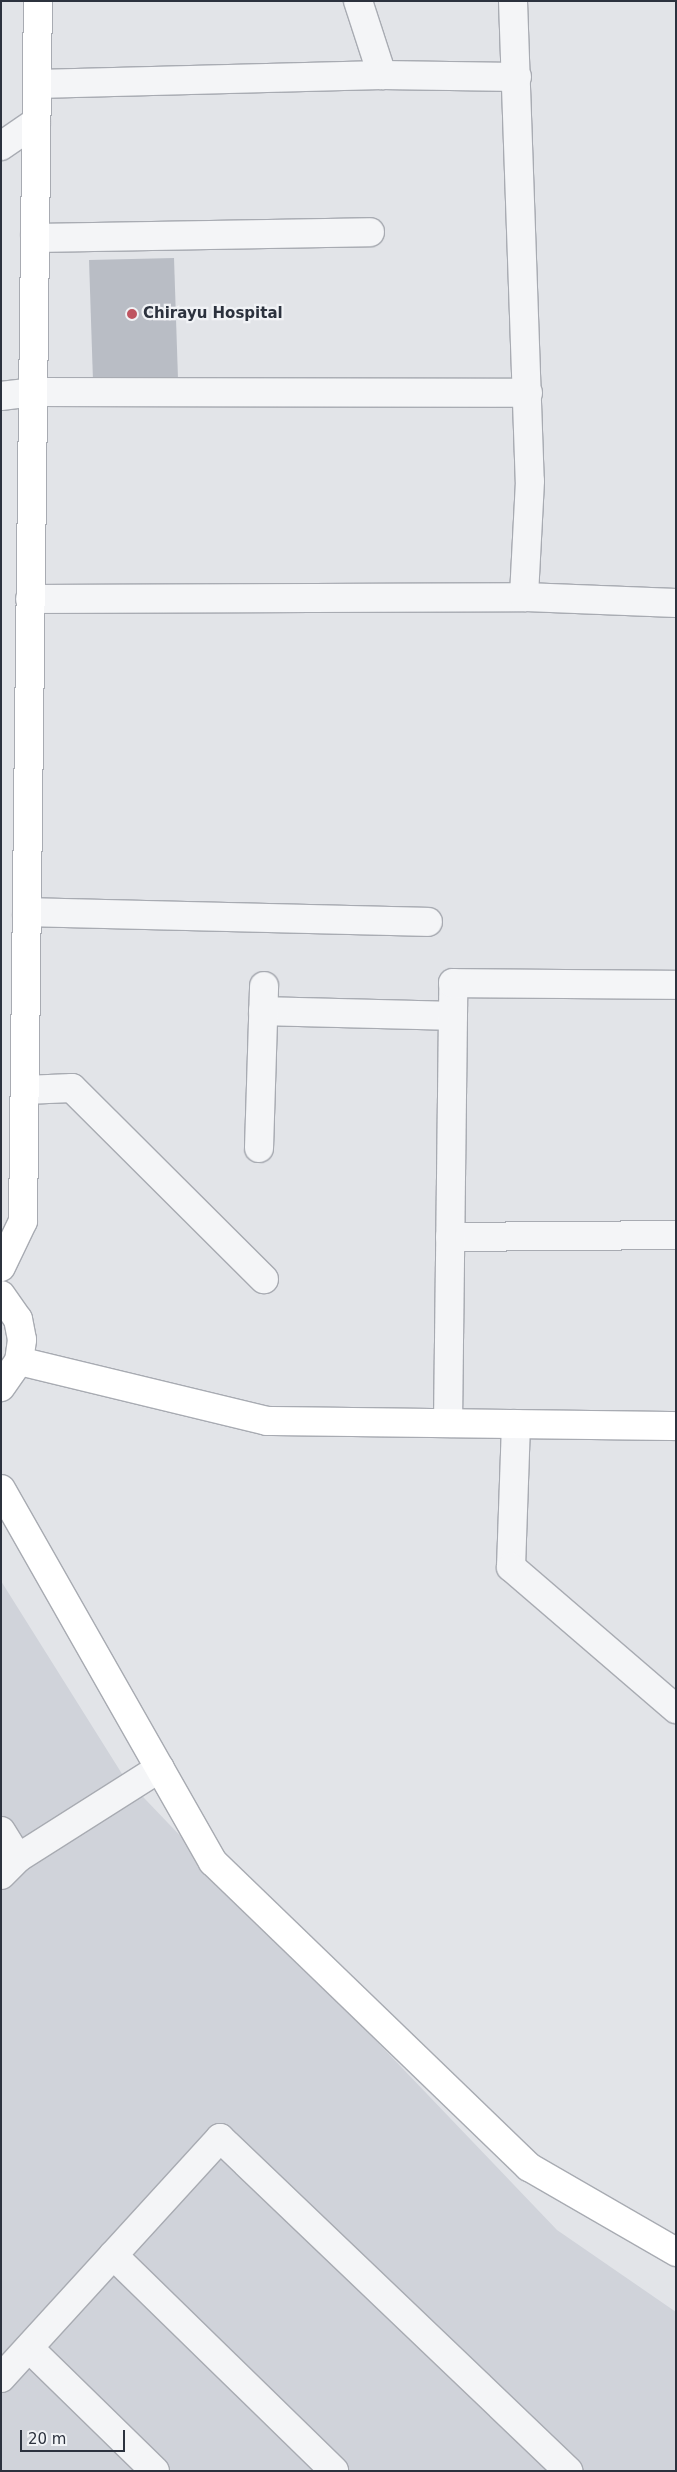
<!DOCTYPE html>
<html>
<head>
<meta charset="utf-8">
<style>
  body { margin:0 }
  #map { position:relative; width:677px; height:2472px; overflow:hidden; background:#e2e4e8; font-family:"DejaVu Sans",sans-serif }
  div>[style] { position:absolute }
  .built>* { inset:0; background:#d0d3da }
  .building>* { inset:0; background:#b9bdc5 }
  .roads { filter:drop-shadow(1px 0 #a8abb2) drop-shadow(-1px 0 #a8abb2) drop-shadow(0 1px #a8abb2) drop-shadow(0 -1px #a8abb2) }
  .street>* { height:28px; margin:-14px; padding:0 14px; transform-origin:14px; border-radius:14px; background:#f4f5f7 }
  .secondary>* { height:28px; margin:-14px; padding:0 14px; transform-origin:14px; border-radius:14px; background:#fff }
  .primary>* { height:28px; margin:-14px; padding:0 14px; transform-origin:14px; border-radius:14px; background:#fff }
  .dots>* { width:14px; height:14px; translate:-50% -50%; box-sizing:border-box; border:2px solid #f1f3f6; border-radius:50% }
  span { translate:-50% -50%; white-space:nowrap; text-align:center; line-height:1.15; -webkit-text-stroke:4.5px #f1f3f6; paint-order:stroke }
  .poi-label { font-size:15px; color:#2c323e; font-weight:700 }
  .left { translate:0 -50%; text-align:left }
  .frame { position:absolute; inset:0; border:2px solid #2c323e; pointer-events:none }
  .scale { position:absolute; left:20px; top:2430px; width:105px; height:22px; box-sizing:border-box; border:2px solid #2c323e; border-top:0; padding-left:6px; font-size:15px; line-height:18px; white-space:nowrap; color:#2c323e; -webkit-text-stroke:4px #f1f3f6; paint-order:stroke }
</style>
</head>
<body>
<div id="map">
  <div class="built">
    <i style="clip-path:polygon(1px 1581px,124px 1777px,557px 2230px,676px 2312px,676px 2471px,1px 2471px)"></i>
  </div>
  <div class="building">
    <i style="clip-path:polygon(174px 258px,178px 379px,93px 381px,89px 260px)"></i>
  </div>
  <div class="roads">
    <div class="street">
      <i style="left:358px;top:1px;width:78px;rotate:72deg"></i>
      <i style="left:513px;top:1px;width:480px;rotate:88deg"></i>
      <i style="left:530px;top:481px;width:116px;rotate:93deg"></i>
      <i style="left:37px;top:84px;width:345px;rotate:-1.5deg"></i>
      <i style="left:382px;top:75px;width:135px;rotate:0.8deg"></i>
      <i style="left:1px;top:146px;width:42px;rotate:-34.4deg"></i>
      <i style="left:35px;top:238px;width:335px;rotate:-1deg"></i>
      <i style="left:1px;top:396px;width:32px;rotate:-7deg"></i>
      <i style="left:33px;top:392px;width:495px;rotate:0.1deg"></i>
      <i style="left:30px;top:599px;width:494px;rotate:-0.2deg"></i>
      <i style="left:524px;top:597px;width:152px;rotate:2.3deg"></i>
      <i style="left:27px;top:912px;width:401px;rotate:1.4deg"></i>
      <i style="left:263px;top:1011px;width:190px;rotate:1.5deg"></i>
      <i style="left:25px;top:1090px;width:47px;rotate:-2.4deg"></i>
      <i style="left:72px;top:1088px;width:271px;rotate:44.9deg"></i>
      <i style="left:259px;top:1148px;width:162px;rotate:-88.2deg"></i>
      <i style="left:450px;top:1237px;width:226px;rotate:-0.5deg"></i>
      <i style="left:448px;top:1423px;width:440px;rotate:-89.3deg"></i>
      <i style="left:453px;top:983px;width:223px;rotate:0.5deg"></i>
      <i style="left:516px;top:1424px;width:143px;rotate:92deg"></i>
      <i style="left:511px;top:1567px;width:218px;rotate:40.7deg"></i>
      <i style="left:1px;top:1831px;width:32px;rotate:58deg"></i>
      <i style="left:1px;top:1875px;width:24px;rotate:-45deg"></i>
      <i style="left:18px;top:1858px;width:168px;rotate:-32.4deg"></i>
      <i style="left:113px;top:2255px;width:309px;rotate:44.3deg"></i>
      <i style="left:29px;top:2348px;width:176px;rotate:44.3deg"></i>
      <i style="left:1px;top:2378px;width:325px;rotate:-47.6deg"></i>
      <i style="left:220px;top:2138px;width:482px;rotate:43.7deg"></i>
    </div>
    <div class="secondary">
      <i style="left:19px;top:1361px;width:255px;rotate:13.6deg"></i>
      <i style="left:267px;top:1421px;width:409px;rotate:0.7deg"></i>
    </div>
    <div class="primary">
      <i style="left:1px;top:1267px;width:51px;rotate:-64.4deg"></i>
      <i style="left:23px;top:1221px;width:1220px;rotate:-89.3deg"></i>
      <i style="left:1px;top:1295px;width:29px;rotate:55deg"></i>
      <i style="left:18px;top:1319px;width:21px;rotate:79deg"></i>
      <i style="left:22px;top:1340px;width:21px;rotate:98deg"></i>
      <i style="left:19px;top:1361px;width:32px;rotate:125deg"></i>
      <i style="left:1px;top:1489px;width:429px;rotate:60.4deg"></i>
      <i style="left:213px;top:1862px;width:439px;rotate:44deg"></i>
      <i style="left:529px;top:2167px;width:170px;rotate:30deg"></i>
    </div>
  </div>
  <div class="dots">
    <i style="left:132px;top:314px;background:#bf5561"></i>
  </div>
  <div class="poi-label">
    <span class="left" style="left:143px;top:314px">Chirayu Hospital</span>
  </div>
  <div class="frame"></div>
  <div class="scale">20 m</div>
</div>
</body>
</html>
